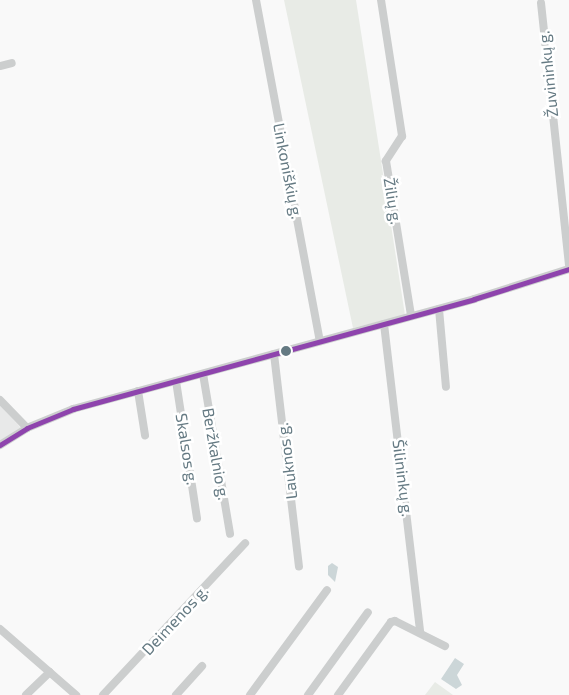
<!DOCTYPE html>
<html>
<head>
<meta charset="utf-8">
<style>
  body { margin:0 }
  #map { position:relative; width:569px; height:695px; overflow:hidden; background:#f9f9f9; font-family:"Exo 2",sans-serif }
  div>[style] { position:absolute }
  .built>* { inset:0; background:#e8e9e9 }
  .green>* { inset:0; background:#e8ebe6 }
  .water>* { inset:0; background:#ccd6d8 }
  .minor>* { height:8px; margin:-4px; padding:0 4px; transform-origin:4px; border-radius:4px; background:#cccece }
  .bus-1>* { height:5px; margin:-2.5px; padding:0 2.5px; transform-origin:2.5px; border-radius:2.5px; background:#8e44ad }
  .dots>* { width:14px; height:14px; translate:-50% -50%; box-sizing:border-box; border:2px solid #fff; border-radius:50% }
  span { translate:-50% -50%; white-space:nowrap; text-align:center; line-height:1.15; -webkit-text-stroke:5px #fff; paint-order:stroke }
  .street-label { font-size:16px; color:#657a83 }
</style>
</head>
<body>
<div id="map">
  <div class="built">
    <i style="clip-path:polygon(0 405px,21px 428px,0 442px)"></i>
  </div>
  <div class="green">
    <i style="clip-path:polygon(284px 0,356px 0,405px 315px,353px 328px)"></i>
    <i style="clip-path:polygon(435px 682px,453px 695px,425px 695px)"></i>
  </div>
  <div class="water">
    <i style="clip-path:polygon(332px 563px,338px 567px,335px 582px,328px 575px,328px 566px)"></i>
    <i style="clip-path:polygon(455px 658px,464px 664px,457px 675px,462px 685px,456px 689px,441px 679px)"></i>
  </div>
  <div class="minor">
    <i style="left:256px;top:0;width:347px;rotate:79.4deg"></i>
    <i style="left:381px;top:0;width:138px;rotate:81.2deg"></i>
    <i style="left:402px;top:136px;width:30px;rotate:123deg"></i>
    <i style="left:386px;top:161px;width:157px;rotate:80.8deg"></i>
    <i style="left:541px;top:3px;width:263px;rotate:83.9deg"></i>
    <i style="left:0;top:66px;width:12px;rotate:-14deg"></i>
    <i style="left:439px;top:309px;width:78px;rotate:84.9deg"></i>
    <i style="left:384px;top:324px;width:310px;rotate:83.3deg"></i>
    <i style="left:274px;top:354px;width:214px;rotate:83.3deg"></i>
    <i style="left:203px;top:374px;width:162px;rotate:80.4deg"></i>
    <i style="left:176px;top:381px;width:139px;rotate:81.3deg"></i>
    <i style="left:138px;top:391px;width:45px;rotate:81deg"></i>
    <i style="left:0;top:400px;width:39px;rotate:46deg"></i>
    <i style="left:0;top:445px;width:32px;rotate:-32deg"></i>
    <i style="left:27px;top:428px;width:50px;rotate:-22.4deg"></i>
    <i style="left:73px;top:409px;width:416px;rotate:-15.3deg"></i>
    <i style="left:474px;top:299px;width:100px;rotate:-17.5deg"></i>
    <i style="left:0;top:629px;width:101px;rotate:41deg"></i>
    <i style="left:26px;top:695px;width:33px;rotate:-44deg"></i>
    <i style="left:103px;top:695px;width:208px;rotate:-46.9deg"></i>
    <i style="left:176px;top:695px;width:39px;rotate:-48deg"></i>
    <i style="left:250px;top:695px;width:130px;rotate:-53.7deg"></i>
    <i style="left:308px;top:695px;width:102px;rotate:-54.1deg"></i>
    <i style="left:338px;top:695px;width:90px;rotate:-54deg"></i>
    <i style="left:391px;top:622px;width:4px;rotate:-14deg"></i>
    <i style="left:395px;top:621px;width:56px;rotate:26.6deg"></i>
  </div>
  <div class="bus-1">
    <i style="left:0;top:445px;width:32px;rotate:-32deg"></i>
    <i style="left:27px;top:428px;width:50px;rotate:-22.4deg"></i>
    <i style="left:73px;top:409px;width:416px;rotate:-15.3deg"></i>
    <i style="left:474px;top:299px;width:100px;rotate:-17.5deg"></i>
  </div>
  <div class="dots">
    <i style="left:286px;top:351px;background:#657a83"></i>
  </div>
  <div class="street-label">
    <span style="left:548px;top:74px;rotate:-96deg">Žuvininkų g.</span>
    <span style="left:288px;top:171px;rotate:79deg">Linkoniškių g.</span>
    <span style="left:393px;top:201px;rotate:81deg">Žilių g.</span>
    <span style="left:187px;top:449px;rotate:81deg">Skalsos g.</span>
    <span style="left:216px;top:454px;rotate:80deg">Beržkalnio g.</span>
    <span style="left:287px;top:461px;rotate:-97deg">Lauknos g.</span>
    <span style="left:403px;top:478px;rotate:83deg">Šilininkų g.</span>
    <span style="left:175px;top:620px;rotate:-47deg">Deimenos g.</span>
  </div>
</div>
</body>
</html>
